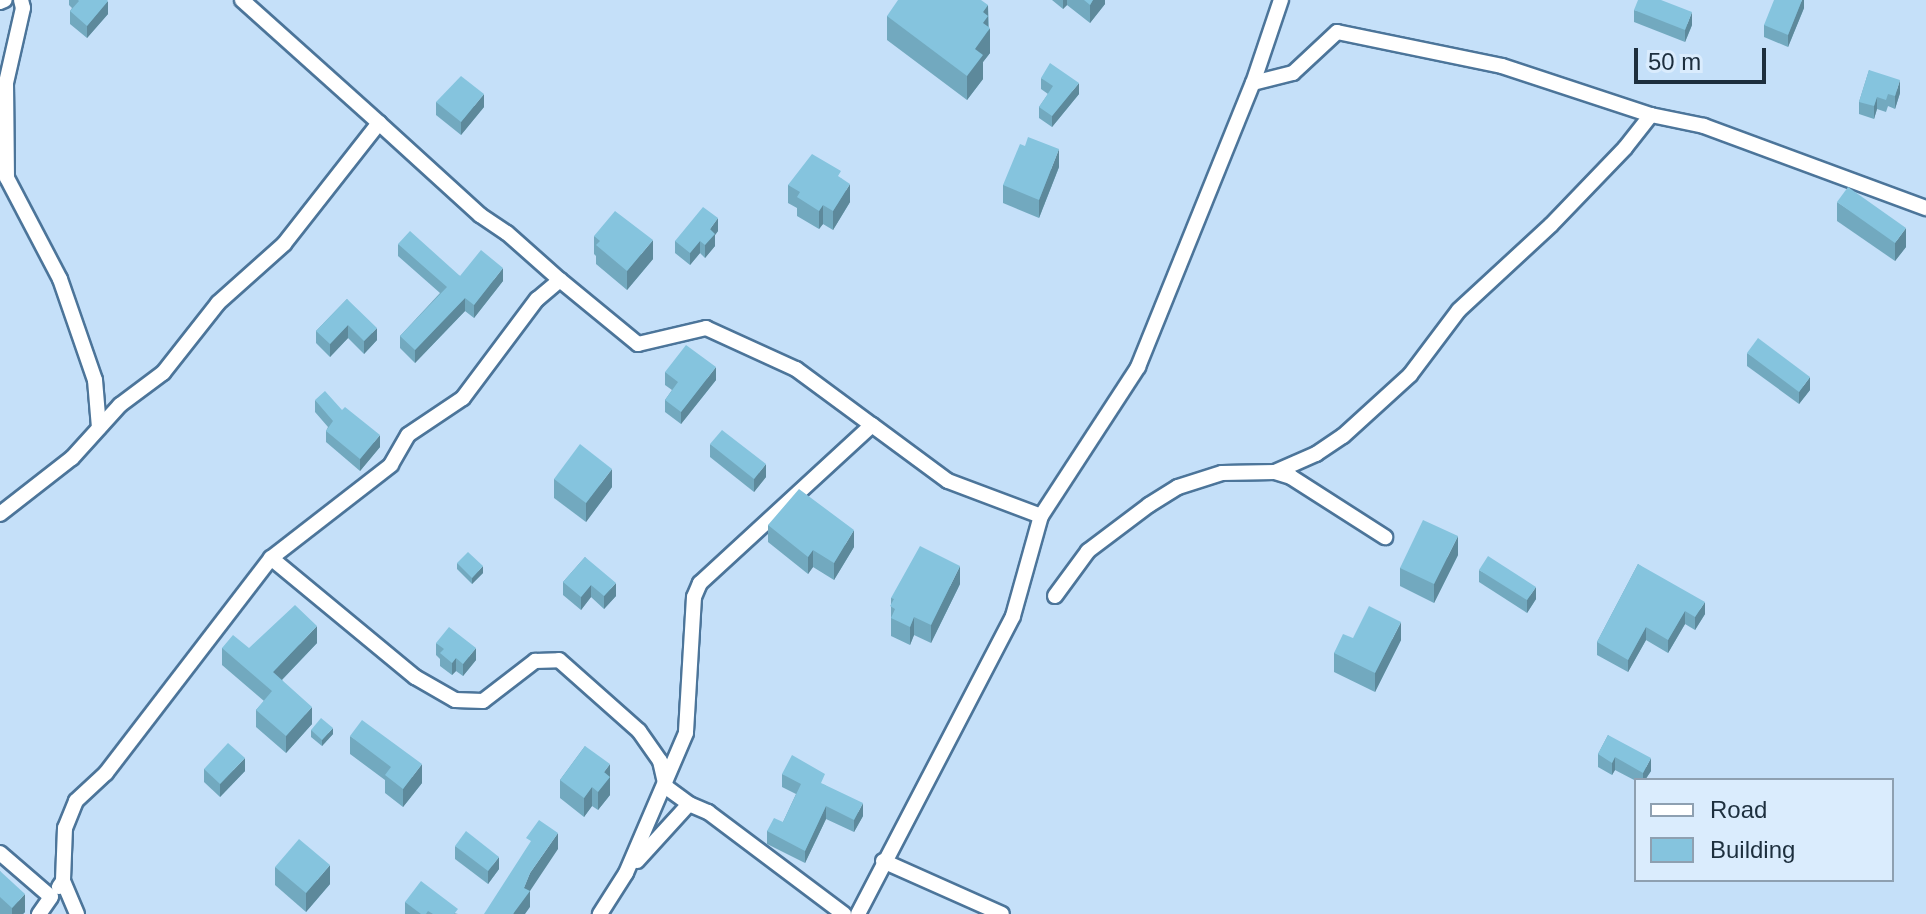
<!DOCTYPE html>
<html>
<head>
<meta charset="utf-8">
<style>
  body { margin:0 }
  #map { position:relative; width:1926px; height:914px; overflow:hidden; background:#c5e0f9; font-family:Helvetica,sans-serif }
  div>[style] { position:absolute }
  .roads { filter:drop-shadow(2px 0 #4c759a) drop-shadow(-2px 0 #4c759a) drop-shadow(0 2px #4c759a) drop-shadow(0 -2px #4c759a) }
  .street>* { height:14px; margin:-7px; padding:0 7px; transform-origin:7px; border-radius:7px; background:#fff }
  .wall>* { inset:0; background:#72a9bf }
  .shaded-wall>* { inset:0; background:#5d899b }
  .building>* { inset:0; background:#85c4de }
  span { translate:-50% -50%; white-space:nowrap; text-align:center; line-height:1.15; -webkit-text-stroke:7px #daecfd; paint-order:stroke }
  .legend { position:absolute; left:1634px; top:778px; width:260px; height:104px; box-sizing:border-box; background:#daecfd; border:2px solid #8ea0b1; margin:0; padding:10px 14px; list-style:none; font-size:24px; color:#1d2f3e }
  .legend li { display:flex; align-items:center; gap:16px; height:40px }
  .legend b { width:40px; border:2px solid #8ea0b1 }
  .scale { position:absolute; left:1634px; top:48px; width:132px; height:36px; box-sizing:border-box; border:4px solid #1d2f3e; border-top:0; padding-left:10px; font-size:24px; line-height:28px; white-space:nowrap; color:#1d2f3e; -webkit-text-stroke:6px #daecfd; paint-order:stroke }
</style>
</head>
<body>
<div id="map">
  <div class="roads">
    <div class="street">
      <i style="left:21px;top:0;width:8px;rotate:76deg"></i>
      <i style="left:23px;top:8px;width:77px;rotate:102.8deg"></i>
      <i style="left:6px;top:83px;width:95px;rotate:89.4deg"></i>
      <i style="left:7px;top:178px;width:114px;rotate:62.3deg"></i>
      <i style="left:60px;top:279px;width:107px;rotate:70.9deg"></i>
      <i style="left:95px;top:380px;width:48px;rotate:85.2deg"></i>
      <i style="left:242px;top:0;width:184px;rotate:41.9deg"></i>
      <i style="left:0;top:2px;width:5px;rotate:-22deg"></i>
      <i style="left:1253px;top:83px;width:41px;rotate:-14deg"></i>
      <i style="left:1293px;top:73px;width:60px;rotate:-43deg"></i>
      <i style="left:1337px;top:32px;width:168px;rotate:11.6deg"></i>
      <i style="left:1502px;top:66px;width:157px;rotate:18.2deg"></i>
      <i style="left:1651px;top:115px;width:54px;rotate:11.7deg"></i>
      <i style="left:1704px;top:126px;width:237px;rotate:20.3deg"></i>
      <i style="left:560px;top:280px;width:101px;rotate:39.4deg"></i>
      <i style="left:638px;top:344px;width:70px;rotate:-13.2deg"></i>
      <i style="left:706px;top:328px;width:99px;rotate:24.5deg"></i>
      <i style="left:796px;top:369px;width:94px;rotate:36.4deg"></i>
      <i style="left:872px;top:425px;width:234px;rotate:137.4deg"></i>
      <i style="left:700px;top:583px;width:15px;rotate:113deg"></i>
      <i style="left:694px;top:597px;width:136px;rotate:93.4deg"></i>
      <i style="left:686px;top:733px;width:152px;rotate:113.2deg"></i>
      <i style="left:626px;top:873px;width:49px;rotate:122.4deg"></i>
      <i style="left:872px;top:425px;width:94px;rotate:36.4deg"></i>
      <i style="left:948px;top:481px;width:99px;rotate:20.6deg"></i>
      <i style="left:1275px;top:472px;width:45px;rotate:-23.7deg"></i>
      <i style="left:1316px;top:454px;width:32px;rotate:-34deg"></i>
      <i style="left:1343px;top:436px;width:91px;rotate:-42.3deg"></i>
      <i style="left:1410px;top:375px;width:81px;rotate:-53deg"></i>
      <i style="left:1459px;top:310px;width:125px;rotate:-42.7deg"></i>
      <i style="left:1551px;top:225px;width:107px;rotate:-46.1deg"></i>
      <i style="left:1625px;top:148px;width:42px;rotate:-51.8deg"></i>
      <i style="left:0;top:514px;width:91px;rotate:-37.9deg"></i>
      <i style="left:72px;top:458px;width:72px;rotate:-47.8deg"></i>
      <i style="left:120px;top:405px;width:54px;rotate:-36.7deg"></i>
      <i style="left:163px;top:373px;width:89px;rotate:-51.8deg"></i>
      <i style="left:218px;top:303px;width:89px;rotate:-41.8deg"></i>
      <i style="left:284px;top:244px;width:154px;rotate:-51.9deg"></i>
      <i style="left:379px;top:123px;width:137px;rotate:42.3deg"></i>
      <i style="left:480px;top:215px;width:32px;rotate:34deg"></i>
      <i style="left:507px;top:233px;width:71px;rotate:41.6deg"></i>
      <i style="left:560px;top:280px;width:30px;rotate:140deg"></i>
      <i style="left:537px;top:299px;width:124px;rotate:126.8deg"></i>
      <i style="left:463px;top:398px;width:66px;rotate:146.1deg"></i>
      <i style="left:408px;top:435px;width:34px;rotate:120deg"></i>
      <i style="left:391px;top:465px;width:152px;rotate:142.2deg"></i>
      <i style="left:271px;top:558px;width:271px;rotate:127.5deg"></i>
      <i style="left:106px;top:773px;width:41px;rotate:137deg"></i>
      <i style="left:76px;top:801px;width:29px;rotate:112deg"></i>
      <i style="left:65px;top:828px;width:53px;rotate:92.2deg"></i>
      <i style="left:271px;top:558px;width:187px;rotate:39.6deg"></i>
      <i style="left:415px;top:677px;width:46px;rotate:29.9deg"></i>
      <i style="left:455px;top:700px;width:28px;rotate:2deg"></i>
      <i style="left:483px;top:701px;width:66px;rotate:-37.6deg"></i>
      <i style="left:535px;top:661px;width:24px;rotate:-2deg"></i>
      <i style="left:559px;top:660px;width:107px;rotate:41.6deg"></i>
      <i style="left:639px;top:731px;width:37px;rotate:55deg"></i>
      <i style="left:660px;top:761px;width:27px;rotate:77deg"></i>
      <i style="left:666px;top:787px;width:29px;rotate:36deg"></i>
      <i style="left:1055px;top:596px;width:56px;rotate:-53.7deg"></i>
      <i style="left:1088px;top:551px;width:76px;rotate:-37deg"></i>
      <i style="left:1149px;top:505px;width:34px;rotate:-32deg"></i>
      <i style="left:1178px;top:487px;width:46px;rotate:-17.7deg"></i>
      <i style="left:1222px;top:473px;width:53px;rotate:-1.1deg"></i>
      <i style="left:1275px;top:472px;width:17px;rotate:17deg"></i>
      <i style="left:1291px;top:477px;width:112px;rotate:32.6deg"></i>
      <i style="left:0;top:853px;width:67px;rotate:40.8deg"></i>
      <i style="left:51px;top:897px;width:21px;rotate:125deg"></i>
      <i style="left:637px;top:861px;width:77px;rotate:-47.6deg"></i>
      <i style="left:689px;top:804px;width:21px;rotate:23deg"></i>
      <i style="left:708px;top:812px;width:170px;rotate:36.9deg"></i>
      <i style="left:883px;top:861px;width:130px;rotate:24deg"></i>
      <i style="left:59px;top:887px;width:7px;rotate:-56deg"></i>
      <i style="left:63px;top:881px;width:36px;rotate:67deg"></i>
      <i style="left:858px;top:914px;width:336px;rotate:-62.5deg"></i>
      <i style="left:1013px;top:616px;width:104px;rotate:-74.4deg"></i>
      <i style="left:1041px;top:516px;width:178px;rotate:-56.9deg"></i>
      <i style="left:1138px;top:367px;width:306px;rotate:-68deg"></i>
      <i style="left:1253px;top:83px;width:88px;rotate:-71.4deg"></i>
    </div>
  </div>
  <div class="wall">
    <i style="clip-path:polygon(69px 0,107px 0,108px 14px,87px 38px,70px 24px,70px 11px,72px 8px,69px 5px)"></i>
    <i style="clip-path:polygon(1052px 0,1105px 0,1105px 4px,1090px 23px,1067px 5px,1063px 9px)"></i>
    <i style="clip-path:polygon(1804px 0,1804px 8px,1788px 47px,1764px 37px,1764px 25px)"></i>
    <i style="clip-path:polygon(988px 5px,990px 53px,983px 62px,983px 79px,967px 100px,887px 40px,887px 16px)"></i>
    <i style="clip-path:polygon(1634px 10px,1692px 25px,1685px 42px,1634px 22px)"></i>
    <i style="clip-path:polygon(1869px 70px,1900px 93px,1895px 109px,1888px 106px,1886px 112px,1877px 109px,1874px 119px,1859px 114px,1859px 102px)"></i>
    <i style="clip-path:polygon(1041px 78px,1079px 94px,1052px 127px,1039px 118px,1039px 107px,1048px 94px,1041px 89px)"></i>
    <i style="clip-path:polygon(436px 102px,484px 107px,461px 135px,436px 115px)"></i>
    <i style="clip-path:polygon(1059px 167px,1039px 218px,1003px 203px,1003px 185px)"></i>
    <i style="clip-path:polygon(841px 178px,850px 202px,833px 230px,823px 224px,819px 229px,797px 216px,797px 208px,788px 203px,788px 185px)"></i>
    <i style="clip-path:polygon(1837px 202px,1906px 247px,1895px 261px,1837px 221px)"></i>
    <i style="clip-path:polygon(718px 231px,715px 235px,715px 246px,705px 258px,700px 253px,690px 265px,675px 253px,675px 241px)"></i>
    <i style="clip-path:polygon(594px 236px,653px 259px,627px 290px,596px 264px,596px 256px,594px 254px)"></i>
    <i style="clip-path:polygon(398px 244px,460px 276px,503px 281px,474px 318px,465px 311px,415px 363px,400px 348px,400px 336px,440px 293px,398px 256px)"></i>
    <i style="clip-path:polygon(347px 299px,377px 340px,364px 354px,348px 338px,330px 357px,316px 343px,316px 331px)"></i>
    <i style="clip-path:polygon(1747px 353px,1810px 390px,1799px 404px,1747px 366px)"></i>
    <i style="clip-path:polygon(665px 372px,716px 380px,681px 424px,665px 412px,665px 400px,672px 390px,665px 385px)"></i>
    <i style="clip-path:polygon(315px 400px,380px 447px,360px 471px,326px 442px,326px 431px,328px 427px,315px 412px)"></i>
    <i style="clip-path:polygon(710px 444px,766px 477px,754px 492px,710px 457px)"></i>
    <i style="clip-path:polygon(554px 479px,612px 487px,586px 522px,554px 498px)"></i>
    <i style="clip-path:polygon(768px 525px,854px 547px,834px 580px,813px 567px,808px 574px,768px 542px)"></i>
    <i style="clip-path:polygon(1458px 555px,1434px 603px,1400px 586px,1400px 568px)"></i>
    <i style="clip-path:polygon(585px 557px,616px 596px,604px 609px,591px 597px,581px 610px,563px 595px,563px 582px)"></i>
    <i style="clip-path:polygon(457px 563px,483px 573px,472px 584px,457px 569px)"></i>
    <i style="clip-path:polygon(1638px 564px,1705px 614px,1695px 630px,1685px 624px,1668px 653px,1646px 640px,1628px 672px,1597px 655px,1597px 642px)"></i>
    <i style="clip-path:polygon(1479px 570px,1536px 599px,1527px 613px,1479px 582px)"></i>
    <i style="clip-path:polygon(960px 584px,931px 643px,914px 635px,910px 645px,891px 636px,891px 598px)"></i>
    <i style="clip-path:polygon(1353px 638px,1401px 640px,1375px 692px,1334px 672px,1334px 653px)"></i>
    <i style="clip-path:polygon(317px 643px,282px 680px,312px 724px,286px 753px,256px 727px,256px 710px,264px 701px,222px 665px,222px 648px,249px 648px)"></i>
    <i style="clip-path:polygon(436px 643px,476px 660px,463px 676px,456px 671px,452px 675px,440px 666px,440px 659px,436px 655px)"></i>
    <i style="clip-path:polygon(311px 730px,333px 734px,322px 746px,311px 737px)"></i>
    <i style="clip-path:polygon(1608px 735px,1651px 771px,1645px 780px,1636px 780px,1636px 781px,1615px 770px,1612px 775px,1598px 767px,1598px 754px)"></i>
    <i style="clip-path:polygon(350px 736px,422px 783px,403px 807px,385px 793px,385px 780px,350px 754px)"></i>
    <i style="clip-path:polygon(585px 746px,610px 795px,598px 810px,592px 806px,584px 817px,560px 798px,560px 780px)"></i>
    <i style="clip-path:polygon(204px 769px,245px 771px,220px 797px,204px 782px)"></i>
    <i style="clip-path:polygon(782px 774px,825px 785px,863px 816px,854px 832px,826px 819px,805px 863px,767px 844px,767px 831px,783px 822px,796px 794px,782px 787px)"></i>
    <i style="clip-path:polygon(455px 846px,499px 869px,488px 884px,455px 859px)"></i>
    <i style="clip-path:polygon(275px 867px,330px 884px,306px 912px,275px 885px)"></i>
    <i style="clip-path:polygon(0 871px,25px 912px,23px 914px,0 914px)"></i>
    <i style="clip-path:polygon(405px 902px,458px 914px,405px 914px)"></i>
  </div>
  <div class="shaded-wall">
    <i style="clip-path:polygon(1063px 0,1067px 0,1067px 5px,1063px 9px)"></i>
    <i style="clip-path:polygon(1093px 0,1105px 0,1105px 4px,1090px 23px,1090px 5px)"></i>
    <i style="clip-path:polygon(1802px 0,1804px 0,1804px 8px,1788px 47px,1788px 35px)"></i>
    <i style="clip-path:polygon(108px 1px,108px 14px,87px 38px,87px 26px)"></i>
    <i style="clip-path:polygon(988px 5px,988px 31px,990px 28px,990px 53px,983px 62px,983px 79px,967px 100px,967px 76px,975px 49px,983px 12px)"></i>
    <i style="clip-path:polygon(1692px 12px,1692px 25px,1685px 42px,1685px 30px)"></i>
    <i style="clip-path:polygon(1900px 80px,1900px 93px,1895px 109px,1895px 96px)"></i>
    <i style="clip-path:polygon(1079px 83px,1079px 94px,1052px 127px,1052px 116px)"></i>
    <i style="clip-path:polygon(484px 94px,484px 107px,461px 135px,461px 122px)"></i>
    <i style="clip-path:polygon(1877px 97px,1877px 109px,1874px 119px,1874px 106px)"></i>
    <i style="clip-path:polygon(1059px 149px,1059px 167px,1039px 218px,1039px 200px)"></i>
    <i style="clip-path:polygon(850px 184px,850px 202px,833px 230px,833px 211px)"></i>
    <i style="clip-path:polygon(823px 205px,823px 224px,819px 229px,819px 211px)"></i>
    <i style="clip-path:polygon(718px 218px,718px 231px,715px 235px,715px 246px,705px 258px,705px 245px,710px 229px)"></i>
    <i style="clip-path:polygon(1906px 228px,1906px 247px,1895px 261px,1895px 243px)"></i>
    <i style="clip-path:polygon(653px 240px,653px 259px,627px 290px,627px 271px)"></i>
    <i style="clip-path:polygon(700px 241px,700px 253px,690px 265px,690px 253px)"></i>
    <i style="clip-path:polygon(503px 268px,503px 281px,474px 318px,474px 305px)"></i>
    <i style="clip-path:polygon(465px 298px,465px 311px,415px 363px,415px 350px)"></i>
    <i style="clip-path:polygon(348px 325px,348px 338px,330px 357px,330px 344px)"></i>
    <i style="clip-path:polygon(377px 328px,377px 340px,364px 354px,364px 341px)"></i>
    <i style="clip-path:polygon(716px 367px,716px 380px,681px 424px,681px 412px)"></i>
    <i style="clip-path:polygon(1810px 377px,1810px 390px,1799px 404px,1799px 392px)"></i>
    <i style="clip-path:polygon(380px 435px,380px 447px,360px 471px,360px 459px)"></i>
    <i style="clip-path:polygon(766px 464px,766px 477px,754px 492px,754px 479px)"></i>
    <i style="clip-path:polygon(612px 469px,612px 487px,586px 522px,586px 503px)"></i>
    <i style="clip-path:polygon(854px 530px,854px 547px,834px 580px,834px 563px)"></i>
    <i style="clip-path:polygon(1458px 536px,1458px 555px,1434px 603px,1434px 584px)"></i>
    <i style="clip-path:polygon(813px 550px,813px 567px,808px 574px,808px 557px)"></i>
    <i style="clip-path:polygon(483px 566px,483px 573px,472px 584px,472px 578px)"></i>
    <i style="clip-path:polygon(960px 566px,960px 584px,931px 643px,931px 625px)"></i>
    <i style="clip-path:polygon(616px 583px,616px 596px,604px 609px,604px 596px)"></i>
    <i style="clip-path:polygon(591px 585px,591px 597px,581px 610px,581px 597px)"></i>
    <i style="clip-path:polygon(1536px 587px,1536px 599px,1527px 613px,1527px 600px)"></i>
    <i style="clip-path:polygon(1705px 602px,1705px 614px,1695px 630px,1695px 617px)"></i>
    <i style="clip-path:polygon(1685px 611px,1685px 624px,1668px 653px,1668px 640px)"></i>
    <i style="clip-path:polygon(914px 617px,914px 635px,910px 645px,910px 627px)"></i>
    <i style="clip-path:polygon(1401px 622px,1401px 640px,1375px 692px,1375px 673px)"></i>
    <i style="clip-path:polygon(317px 626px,317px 643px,273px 689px,273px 672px)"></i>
    <i style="clip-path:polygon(1646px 627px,1646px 640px,1628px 672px,1628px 660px)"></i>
    <i style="clip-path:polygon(476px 648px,476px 660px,463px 676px,463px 664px)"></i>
    <i style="clip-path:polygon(456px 658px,456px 671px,452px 675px,452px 663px)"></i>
    <i style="clip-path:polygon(312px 707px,312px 724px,286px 753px,286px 736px)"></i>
    <i style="clip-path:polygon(333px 728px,333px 734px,322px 746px,322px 740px)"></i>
    <i style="clip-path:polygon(1615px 757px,1615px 770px,1612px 775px,1612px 763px)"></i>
    <i style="clip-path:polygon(245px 758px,245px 771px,220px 797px,220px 784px)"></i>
    <i style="clip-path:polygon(1651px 758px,1651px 771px,1645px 780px,1643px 780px,1643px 773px)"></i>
    <i style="clip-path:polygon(422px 764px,422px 783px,403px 807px,403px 789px)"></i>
    <i style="clip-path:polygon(610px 764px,610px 795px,598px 810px,598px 792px,604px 772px)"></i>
    <i style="clip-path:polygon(592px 787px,592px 806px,584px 817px,584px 798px)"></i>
    <i style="clip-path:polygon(863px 803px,863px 816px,854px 832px,854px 820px)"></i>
    <i style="clip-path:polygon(826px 806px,826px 819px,805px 863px,805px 851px)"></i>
    <i style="clip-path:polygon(558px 833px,558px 849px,530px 891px,530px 907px,525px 914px,513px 914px,530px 873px)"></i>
    <i style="clip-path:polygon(499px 857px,499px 869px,488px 884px,488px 871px)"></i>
    <i style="clip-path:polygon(330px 865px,330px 884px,306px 912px,306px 893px)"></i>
    <i style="clip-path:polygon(25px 894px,25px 912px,23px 914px,12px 914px,12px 908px)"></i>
  </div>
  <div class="building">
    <i style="clip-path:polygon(78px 0,107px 0,108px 1px,87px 26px,70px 11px,79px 1px)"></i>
    <i style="clip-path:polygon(898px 0,981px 0,988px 5px,983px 12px,988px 16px,983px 23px,990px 28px,975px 49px,983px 55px,967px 76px,887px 16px)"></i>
    <i style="clip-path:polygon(1084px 0,1093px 0,1090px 5px)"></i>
    <i style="clip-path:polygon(1638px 0,1661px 0,1692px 12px,1685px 30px,1634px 10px)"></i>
    <i style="clip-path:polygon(1774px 0,1802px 0,1788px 35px,1764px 25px)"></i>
    <i style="clip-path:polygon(1050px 63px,1079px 83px,1052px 116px,1039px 107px,1053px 86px,1041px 78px)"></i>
    <i style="clip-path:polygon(1869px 70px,1900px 80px,1895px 96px,1888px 94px,1886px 100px,1877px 97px,1874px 106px,1859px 102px)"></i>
    <i style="clip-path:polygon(461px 76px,484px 94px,461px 122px,436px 102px)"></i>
    <i style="clip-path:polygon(1028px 137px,1059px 149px,1039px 200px,1003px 185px,1020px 144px,1025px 146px)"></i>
    <i style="clip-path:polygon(812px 154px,841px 171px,838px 176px,850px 184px,833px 211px,823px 205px,819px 211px,797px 197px,800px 192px,788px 185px)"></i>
    <i style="clip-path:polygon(1848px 187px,1906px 228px,1895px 243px,1837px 202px)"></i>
    <i style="clip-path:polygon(703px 207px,718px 218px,710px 229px,715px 234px,705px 245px,700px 241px,690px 253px,675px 241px)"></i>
    <i style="clip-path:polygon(615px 211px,653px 240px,627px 271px,596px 245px,600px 241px,594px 236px)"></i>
    <i style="clip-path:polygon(410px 231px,460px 276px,481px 250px,503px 268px,474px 305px,465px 298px,415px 350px,400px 336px,447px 287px,398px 244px)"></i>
    <i style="clip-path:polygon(347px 299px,377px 328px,364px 341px,348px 325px,330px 344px,316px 331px)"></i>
    <i style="clip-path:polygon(1758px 338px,1810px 377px,1799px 392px,1747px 353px)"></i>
    <i style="clip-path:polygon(686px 345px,716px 367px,681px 412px,665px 400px,678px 382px,665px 372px)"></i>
    <i style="clip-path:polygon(325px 391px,342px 410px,345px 407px,380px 435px,360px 459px,326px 431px,333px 421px,315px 400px)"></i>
    <i style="clip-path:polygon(722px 430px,766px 464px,754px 479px,710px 444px)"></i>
    <i style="clip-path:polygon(580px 444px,612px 469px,586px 503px,554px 479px)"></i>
    <i style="clip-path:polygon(799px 489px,854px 530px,834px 563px,813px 550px,808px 557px,768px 525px)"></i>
    <i style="clip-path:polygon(1423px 520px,1458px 536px,1434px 584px,1400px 568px)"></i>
    <i style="clip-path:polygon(920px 546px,960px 566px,931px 625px,914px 617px,910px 627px,891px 618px,895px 609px,890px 606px,894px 599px,891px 598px)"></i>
    <i style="clip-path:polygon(468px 552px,483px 566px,472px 578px,457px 563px)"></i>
    <i style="clip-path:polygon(1488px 556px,1536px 587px,1527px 600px,1479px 570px)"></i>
    <i style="clip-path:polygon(585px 557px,616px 583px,604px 596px,591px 585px,581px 597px,563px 582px)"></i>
    <i style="clip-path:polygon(1638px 564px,1705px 602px,1695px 617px,1685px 611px,1668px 640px,1646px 627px,1628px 660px,1597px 642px)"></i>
    <i style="clip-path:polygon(295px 605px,317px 626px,273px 672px,312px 707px,286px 736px,256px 710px,272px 691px,222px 648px,233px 635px,249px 648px)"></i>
    <i style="clip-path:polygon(1369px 606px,1401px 622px,1375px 673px,1334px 653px,1343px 634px,1353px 638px)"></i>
    <i style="clip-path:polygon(449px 627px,476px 648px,463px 664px,456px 658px,452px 663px,440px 653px,444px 649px,436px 643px)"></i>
    <i style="clip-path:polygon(321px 718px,333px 728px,322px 740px,311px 730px)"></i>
    <i style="clip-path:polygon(362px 720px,422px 764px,403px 789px,385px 775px,391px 767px,350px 736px)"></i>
    <i style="clip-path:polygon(1608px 735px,1651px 758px,1643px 773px,1615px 757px,1612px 763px,1598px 754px)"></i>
    <i style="clip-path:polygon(228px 743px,245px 758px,220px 784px,204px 769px)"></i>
    <i style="clip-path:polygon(585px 746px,610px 764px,604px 772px,610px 777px,598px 792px,592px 787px,584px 798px,560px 780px)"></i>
    <i style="clip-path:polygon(792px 755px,825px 774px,821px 783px,863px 803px,854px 820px,826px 806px,805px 851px,767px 831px,774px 818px,783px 822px,801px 784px,782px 774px)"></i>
    <i style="clip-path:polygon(539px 820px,558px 833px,530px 873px,524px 888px,530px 891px,513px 914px,484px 914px,531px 841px,526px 838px)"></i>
    <i style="clip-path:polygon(466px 831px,499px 857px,488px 871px,455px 846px)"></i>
    <i style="clip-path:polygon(299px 839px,330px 865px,306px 893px,275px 867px)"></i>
    <i style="clip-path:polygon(0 871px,25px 894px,12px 908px,0 897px)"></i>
    <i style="clip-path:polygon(421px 881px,458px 909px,454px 914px,433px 914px,428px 911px,426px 914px,421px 914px,405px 902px)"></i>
  </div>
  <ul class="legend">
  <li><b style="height:10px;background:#fff"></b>Road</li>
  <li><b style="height:22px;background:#85c4de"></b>Building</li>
  </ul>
  <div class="scale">50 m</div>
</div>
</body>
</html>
